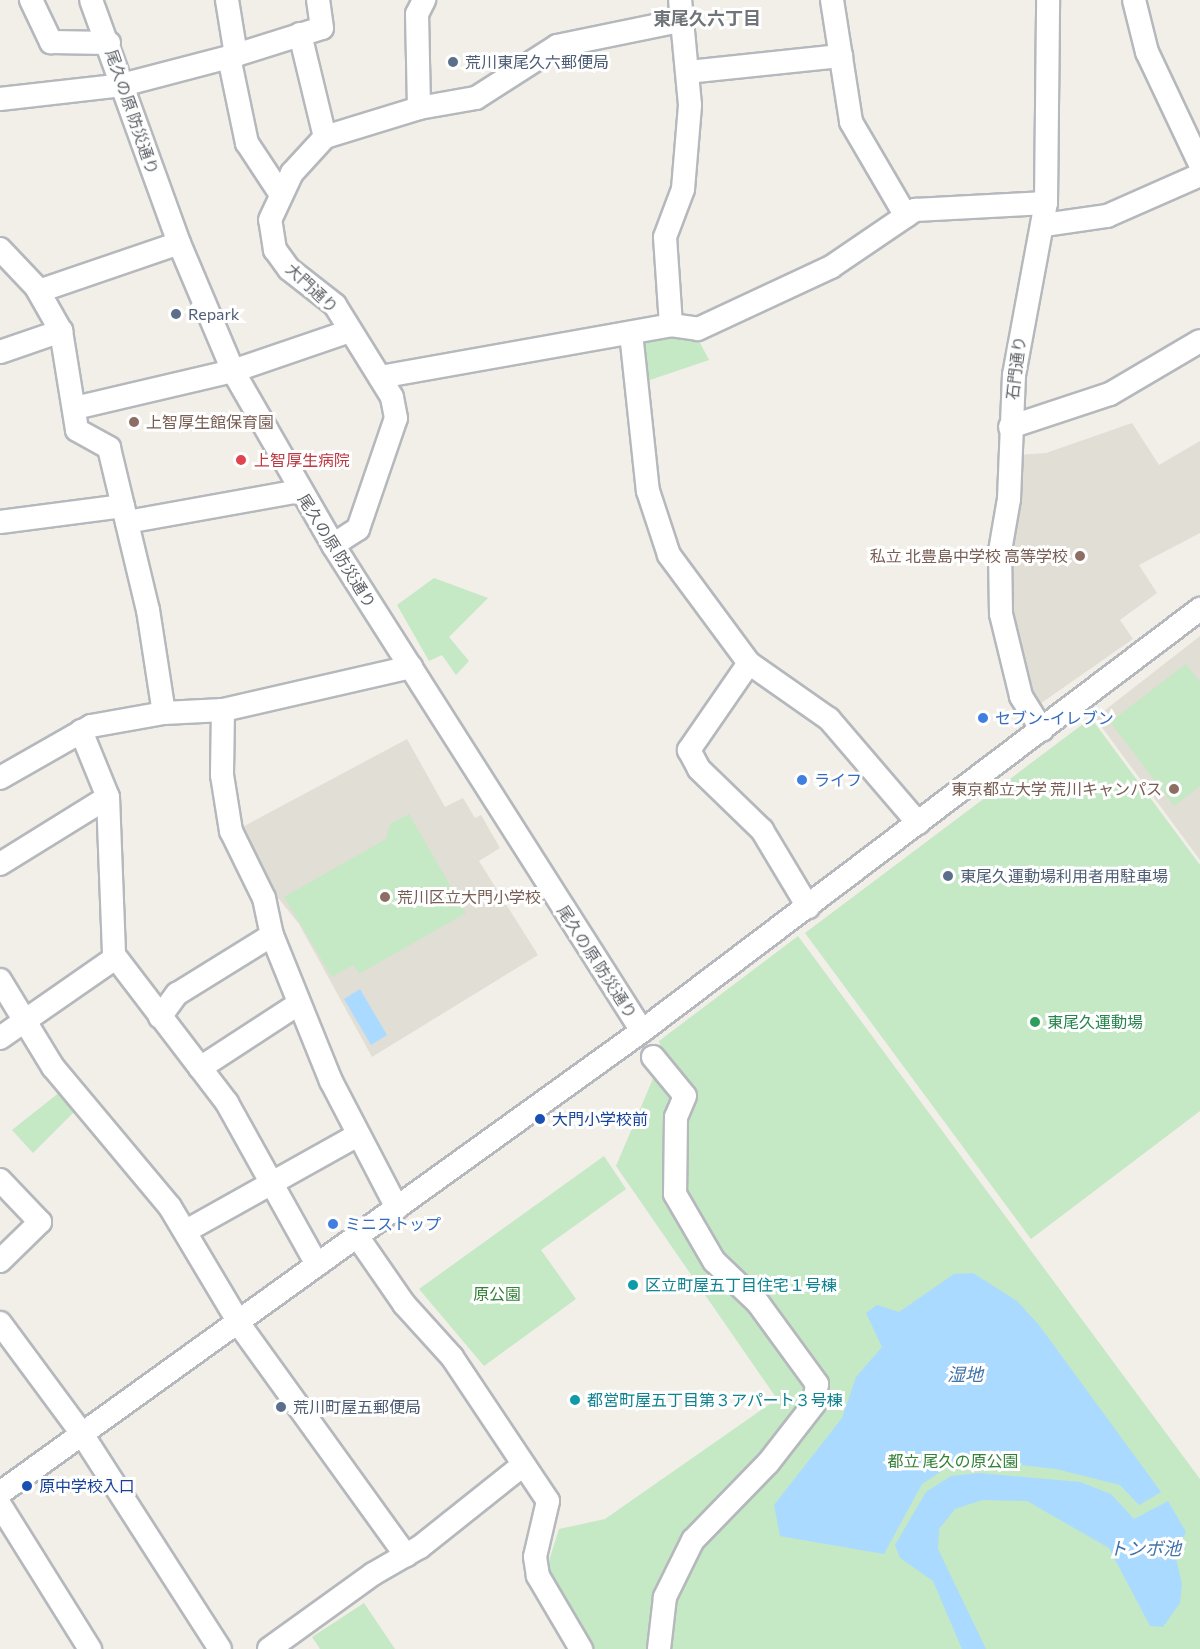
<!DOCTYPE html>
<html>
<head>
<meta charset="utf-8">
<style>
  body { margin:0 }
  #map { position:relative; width:1200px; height:1649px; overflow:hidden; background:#f1efe8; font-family:Commissioner,"Noto Sans JP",sans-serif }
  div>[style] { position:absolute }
  .education>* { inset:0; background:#e1ded6 }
  .green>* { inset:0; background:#c5e8c5 }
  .water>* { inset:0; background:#aadaff }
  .roads { filter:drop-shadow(2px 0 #b5b8bc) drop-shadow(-2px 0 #b5b8bc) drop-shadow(0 2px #b5b8bc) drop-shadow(0 -2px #b5b8bc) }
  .minor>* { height:22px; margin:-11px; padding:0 11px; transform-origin:11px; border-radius:11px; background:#fff }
  .dots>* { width:16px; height:16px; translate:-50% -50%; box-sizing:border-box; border:3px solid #fff; border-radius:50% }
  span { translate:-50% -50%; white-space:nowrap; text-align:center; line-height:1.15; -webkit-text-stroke:6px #fff; paint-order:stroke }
  .service-label { font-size:16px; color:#4e5e75 }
  .left { translate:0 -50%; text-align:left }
  .street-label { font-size:16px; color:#5f6368 }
  .education-label { font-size:16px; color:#785e54 }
  .right { translate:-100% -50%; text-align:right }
  .health-label { font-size:16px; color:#be3a42 }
  .shop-label { font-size:16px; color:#366cbe }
  .leisure-label { font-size:16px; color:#27864d }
  .transit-label { font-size:16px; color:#164399 }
  .culture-label { font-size:16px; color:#0d838f }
  .park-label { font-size:16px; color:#348238 }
  .neighbourhood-label { font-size:18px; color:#70757a; font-weight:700 }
  .water-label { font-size:18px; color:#4174aa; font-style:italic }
</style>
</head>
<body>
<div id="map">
  <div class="education">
    <i style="clip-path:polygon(1132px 423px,1159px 465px,1200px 441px,1200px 533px,1139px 565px,1157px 593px,1120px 620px,1133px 639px,1037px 706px,1021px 681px,1005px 612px,1018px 455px,1046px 453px)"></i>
    <i style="clip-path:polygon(1200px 636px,1200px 860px,1095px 718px)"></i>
    <i style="clip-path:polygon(407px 739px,445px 807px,463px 798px,475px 818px,481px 815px,500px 848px,479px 861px,538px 955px,372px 1057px,299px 924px,279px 899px,272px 902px,235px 831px)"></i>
  </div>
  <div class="green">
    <i style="clip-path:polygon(679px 334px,699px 341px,709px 360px,644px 382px,639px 342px)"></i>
    <i style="clip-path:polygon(434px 578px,488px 598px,449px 637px,469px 661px,456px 675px,442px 655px,429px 661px,397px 605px)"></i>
    <i style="clip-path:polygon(1186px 664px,1200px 682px,1200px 786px,1174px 806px,1110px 722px)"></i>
    <i style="clip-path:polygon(1091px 718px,1200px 865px,1200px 1111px,1031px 1239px,805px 933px)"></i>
    <i style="clip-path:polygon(409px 814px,466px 913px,359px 974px,353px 965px,332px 977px,284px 897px,386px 839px,390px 824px)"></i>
    <i style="clip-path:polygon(798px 936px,1200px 1479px,1200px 1649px,594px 1649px,546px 1570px,559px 1529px,605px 1519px,777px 1399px,616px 1166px,663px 1055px,659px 1041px)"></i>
    <i style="clip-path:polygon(65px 1088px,80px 1106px,33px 1153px,12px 1130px)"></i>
    <i style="clip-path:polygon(604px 1156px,626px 1189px,541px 1250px,576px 1299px,484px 1366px,419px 1289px)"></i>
    <i style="clip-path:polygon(364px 1603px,395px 1649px,320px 1649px,312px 1637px)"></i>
  </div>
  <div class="water">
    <i style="clip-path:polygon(360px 989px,387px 1035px,371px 1045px,344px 999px)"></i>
    <i style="clip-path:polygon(973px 1273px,1017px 1301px,1039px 1325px,1161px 1492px,1139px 1505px,1120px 1485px,1056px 1469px,977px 1460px,946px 1468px,922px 1484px,884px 1554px,780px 1536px,774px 1505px,842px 1418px,856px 1377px,882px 1347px,866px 1313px,877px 1305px,899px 1312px,954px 1274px)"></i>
    <i style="clip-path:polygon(979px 1473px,1080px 1482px,1111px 1494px,1134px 1519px,1168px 1501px,1186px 1532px,1175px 1554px,1182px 1584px,1180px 1603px,1163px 1627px,1150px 1626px,1109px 1548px,1027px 1501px,982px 1500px,955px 1509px,939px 1529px,938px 1549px,986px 1649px,962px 1649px,933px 1581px,900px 1558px,895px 1545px,926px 1492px,951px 1476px)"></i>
  </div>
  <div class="roads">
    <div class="minor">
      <i style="left:31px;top:0;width:47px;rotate:64.5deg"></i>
      <i style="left:51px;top:42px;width:58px;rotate:1deg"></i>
      <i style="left:91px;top:0;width:258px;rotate:70.1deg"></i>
      <i style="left:179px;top:243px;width:139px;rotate:67.1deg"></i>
      <i style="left:233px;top:371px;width:201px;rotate:60.1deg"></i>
      <i style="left:333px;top:545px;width:576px;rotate:57.55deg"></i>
      <i style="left:227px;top:0;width:56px;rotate:80.7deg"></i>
      <i style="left:832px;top:0;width:123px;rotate:81.1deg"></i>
      <i style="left:851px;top:122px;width:109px;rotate:59.7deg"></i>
      <i style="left:1134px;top:0;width:54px;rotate:76deg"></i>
      <i style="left:1147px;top:52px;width:124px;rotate:64.7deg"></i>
      <i style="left:300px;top:34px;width:106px;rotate:76.4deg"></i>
      <i style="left:229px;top:57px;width:88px;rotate:78.2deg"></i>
      <i style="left:247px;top:143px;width:60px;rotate:56.6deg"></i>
      <i style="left:688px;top:72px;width:154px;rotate:-6deg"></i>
      <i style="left:0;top:99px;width:123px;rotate:-6.5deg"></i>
      <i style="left:122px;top:85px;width:118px;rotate:-14.7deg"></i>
      <i style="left:236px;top:55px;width:90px;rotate:-17.4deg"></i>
      <i style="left:322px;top:28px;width:28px;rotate:-98deg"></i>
      <i style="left:419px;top:108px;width:94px;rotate:-91.2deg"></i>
      <i style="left:417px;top:14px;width:16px;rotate:-63deg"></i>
      <i style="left:1044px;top:225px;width:64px;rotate:-8.1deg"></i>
      <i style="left:1107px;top:216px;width:102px;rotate:-23.8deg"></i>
      <i style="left:0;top:249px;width:52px;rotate:46.5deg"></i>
      <i style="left:36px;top:287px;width:51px;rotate:60.4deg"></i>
      <i style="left:61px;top:331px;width:100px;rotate:80.8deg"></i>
      <i style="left:77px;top:430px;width:37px;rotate:29deg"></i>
      <i style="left:109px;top:448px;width:167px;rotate:76.5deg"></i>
      <i style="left:148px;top:610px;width:104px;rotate:81.2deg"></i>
      <i style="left:39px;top:291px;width:148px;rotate:-18.9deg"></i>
      <i style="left:671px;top:325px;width:88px;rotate:-93.9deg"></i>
      <i style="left:665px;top:237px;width:51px;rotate:-69.4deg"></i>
      <i style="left:683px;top:189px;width:84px;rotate:-85.2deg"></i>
      <i style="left:690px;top:105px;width:105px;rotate:-95.4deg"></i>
      <i style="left:631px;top:333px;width:159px;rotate:83.9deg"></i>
      <i style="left:648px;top:491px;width:67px;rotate:71.8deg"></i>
      <i style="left:669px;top:555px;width:134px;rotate:53.5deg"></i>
      <i style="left:749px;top:663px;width:98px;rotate:35deg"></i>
      <i style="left:829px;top:719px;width:137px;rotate:49.4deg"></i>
      <i style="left:0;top:352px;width:65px;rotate:-19deg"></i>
      <i style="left:380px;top:377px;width:296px;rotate:-10.1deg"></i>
      <i style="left:671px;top:325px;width:27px;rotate:8deg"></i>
      <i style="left:698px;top:329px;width:147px;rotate:-25deg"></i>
      <i style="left:831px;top:267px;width:102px;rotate:-34.2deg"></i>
      <i style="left:915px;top:210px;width:131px;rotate:-3.1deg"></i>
      <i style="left:75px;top:408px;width:162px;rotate:-13.2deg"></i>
      <i style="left:233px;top:371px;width:124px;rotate:-18.9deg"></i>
      <i style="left:1010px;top:427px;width:105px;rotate:-18.3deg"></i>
      <i style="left:1110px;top:394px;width:104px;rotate:-30.5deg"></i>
      <i style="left:0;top:522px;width:124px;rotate:-7.4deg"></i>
      <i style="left:127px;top:522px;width:176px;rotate:-10.2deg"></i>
      <i style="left:333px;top:545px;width:30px;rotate:-33deg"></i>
      <i style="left:358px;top:529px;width:117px;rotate:-71.1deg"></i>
      <i style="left:396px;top:418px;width:21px;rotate:-101deg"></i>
      <i style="left:392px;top:397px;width:108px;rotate:-121.8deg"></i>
      <i style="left:335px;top:305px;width:58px;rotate:-142deg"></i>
      <i style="left:289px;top:269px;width:24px;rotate:-126deg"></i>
      <i style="left:275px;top:250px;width:30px;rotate:-99deg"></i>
      <i style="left:270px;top:220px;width:52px;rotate:-64.9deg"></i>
      <i style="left:292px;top:173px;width:49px;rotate:-47.5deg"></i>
      <i style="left:325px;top:137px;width:98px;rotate:-17.1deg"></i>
      <i style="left:419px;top:108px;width:58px;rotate:-10deg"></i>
      <i style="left:476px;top:98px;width:96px;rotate:-32.7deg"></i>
      <i style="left:557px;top:46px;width:125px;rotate:-11.6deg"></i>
      <i style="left:749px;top:663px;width:106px;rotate:124.6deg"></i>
      <i style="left:689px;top:750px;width:21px;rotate:62deg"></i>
      <i style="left:699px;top:769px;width:88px;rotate:44.1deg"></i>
      <i style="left:762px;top:830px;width:90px;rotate:59.1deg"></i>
      <i style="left:223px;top:710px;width:65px;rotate:90.9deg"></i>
      <i style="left:222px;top:775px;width:57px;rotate:80.9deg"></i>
      <i style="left:231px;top:831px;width:75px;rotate:63.8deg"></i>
      <i style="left:264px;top:898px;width:38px;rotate:78deg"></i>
      <i style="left:272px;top:935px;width:157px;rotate:68deg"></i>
      <i style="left:331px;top:1081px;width:143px;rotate:62.5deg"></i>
      <i style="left:1042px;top:730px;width:40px;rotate:-122deg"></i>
      <i style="left:1021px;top:696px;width:84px;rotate:-103.7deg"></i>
      <i style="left:1001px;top:614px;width:63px;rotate:-90.9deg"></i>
      <i style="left:1000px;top:551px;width:53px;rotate:-80.2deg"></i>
      <i style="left:1009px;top:499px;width:124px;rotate:-87.7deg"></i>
      <i style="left:1014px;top:375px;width:175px;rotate:-79.5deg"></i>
      <i style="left:1046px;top:203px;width:203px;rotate:-89.4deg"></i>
      <i style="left:81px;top:731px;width:71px;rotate:67.8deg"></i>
      <i style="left:108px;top:797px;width:158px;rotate:87.8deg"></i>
      <i style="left:114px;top:955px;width:186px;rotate:52.6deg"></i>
      <i style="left:227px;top:1103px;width:185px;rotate:60.9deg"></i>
      <i style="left:0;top:778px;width:105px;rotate:-29.7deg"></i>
      <i style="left:91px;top:726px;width:74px;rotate:-10.1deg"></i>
      <i style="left:164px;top:713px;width:59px;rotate:-2.9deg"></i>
      <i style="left:223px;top:710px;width:193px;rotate:-12.9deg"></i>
      <i style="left:0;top:864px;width:127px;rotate:-31.8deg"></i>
      <i style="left:0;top:980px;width:102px;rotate:58.7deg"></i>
      <i style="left:53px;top:1067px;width:182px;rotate:50.1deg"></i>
      <i style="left:170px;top:1207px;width:144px;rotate:59.2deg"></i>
      <i style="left:244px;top:1331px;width:277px;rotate:54.2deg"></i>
      <i style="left:160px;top:1017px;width:29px;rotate:-54deg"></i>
      <i style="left:177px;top:994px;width:112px;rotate:-31.8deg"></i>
      <i style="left:0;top:1038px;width:140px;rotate:-34.8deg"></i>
      <i style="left:653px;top:1057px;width:50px;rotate:50.6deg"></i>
      <i style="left:685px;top:1096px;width:23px;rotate:113deg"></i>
      <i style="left:676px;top:1117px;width:77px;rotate:90.7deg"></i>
      <i style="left:675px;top:1194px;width:78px;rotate:59.8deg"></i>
      <i style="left:714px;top:1261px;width:61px;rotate:43.7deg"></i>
      <i style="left:758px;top:1303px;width:100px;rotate:53.9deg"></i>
      <i style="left:817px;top:1384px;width:20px;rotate:99deg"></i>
      <i style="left:814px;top:1404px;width:75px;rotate:127.9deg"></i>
      <i style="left:768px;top:1463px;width:107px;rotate:134.2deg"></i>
      <i style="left:693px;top:1540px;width:64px;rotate:116.2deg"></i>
      <i style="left:665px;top:1597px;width:52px;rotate:96.6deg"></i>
      <i style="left:200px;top:1068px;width:117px;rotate:-33.1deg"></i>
      <i style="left:0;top:1180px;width:58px;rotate:46.4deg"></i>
      <i style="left:40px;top:1222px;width:56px;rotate:135.7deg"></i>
      <i style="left:186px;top:1231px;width:195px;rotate:-29.2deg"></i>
      <i style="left:357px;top:1236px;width:83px;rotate:55.3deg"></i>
      <i style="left:404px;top:1304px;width:72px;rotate:47.8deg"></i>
      <i style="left:452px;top:1357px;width:173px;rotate:56.3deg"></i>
      <i style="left:548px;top:1501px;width:57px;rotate:103.1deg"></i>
      <i style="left:535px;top:1557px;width:19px;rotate:81deg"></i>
      <i style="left:538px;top:1576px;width:85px;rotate:59.5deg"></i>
      <i style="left:0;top:1323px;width:138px;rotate:53.5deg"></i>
      <i style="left:82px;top:1434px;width:255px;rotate:57.3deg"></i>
      <i style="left:0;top:1493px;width:791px;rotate:-35.74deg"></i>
      <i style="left:642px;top:1031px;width:700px;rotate:-37.1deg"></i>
      <i style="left:0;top:1505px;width:170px;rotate:58deg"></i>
      <i style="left:269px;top:1649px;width:128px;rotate:-35.8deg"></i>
      <i style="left:373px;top:1574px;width:54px;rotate:-29.9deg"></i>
      <i style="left:420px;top:1547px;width:132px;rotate:-38.5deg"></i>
    </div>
  </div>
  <div class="dots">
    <i style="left:453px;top:62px;background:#5c6f8a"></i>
    <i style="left:176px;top:314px;background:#5c6f8a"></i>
    <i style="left:134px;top:422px;background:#8d6e63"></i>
    <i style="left:241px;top:460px;background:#e0444e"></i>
    <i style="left:1080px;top:556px;background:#8d6e63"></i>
    <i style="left:983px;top:718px;background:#3f7fe0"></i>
    <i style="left:802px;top:780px;background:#3f7fe0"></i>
    <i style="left:1174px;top:789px;background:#8d6e63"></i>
    <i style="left:948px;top:876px;background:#5c6f8a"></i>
    <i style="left:385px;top:897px;background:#8d6e63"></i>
    <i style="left:1035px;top:1022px;background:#2e9e5b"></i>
    <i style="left:540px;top:1119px;background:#1a4fb4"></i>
    <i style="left:333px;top:1224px;background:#3f7fe0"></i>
    <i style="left:633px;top:1285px;background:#0f9aa8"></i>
    <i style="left:575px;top:1400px;background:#0f9aa8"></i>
    <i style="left:281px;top:1407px;background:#5c6f8a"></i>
    <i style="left:27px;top:1486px;background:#1a4fb4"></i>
  </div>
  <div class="service-label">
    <span class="left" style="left:465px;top:62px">荒川東尾久六郵便局</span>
    <span class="left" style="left:188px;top:314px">Repark</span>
    <span class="left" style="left:960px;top:876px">東尾久運動場利用者用駐車場</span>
    <span class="left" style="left:293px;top:1407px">荒川町屋五郵便局</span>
  </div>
  <div class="street-label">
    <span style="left:132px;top:112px;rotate:71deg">尾久の原 防災通り</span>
    <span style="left:312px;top:288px;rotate:43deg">大門通り</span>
    <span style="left:1016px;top:368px;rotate:-83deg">石門通り</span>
    <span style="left:337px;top:551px;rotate:58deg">尾久の原 防災通り</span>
    <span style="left:597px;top:962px;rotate:57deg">尾久の原 防災通り</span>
  </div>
  <div class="education-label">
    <span class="left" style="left:146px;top:422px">上智厚生館保育園</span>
    <span class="right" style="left:1068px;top:556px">私立 北豊島中学校 高等学校</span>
    <span class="right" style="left:1162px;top:789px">東京都立大学 荒川キャンパス</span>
    <span class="left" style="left:397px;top:897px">荒川区立大門小学校</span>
  </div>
  <div class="health-label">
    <span class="left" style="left:254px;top:460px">上智厚生病院</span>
  </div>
  <div class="shop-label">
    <span class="left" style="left:995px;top:718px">セブン-イレブン</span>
    <span class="left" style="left:814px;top:780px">ライフ</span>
    <span class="left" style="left:345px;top:1224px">ミニストップ</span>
  </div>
  <div class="leisure-label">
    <span class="left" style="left:1047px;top:1022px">東尾久運動場</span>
  </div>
  <div class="transit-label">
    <span class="left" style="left:552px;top:1119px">大門小学校前</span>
    <span class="left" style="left:39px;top:1486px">原中学校入口</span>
  </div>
  <div class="culture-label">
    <span class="left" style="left:645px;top:1285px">区立町屋五丁目住宅１号棟</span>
    <span class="left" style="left:587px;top:1400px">都営町屋五丁目第３アパート３号棟</span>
  </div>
  <div class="park-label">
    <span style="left:497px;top:1294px">原公園</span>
    <span style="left:953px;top:1461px">都立 尾久の原公園</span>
  </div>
  <div class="neighbourhood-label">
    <span style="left:707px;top:18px">東尾久六丁目</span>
  </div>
  <div class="water-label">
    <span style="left:965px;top:1374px">湿地</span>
    <span style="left:1145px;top:1548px">トンボ池</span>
  </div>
</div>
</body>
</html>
